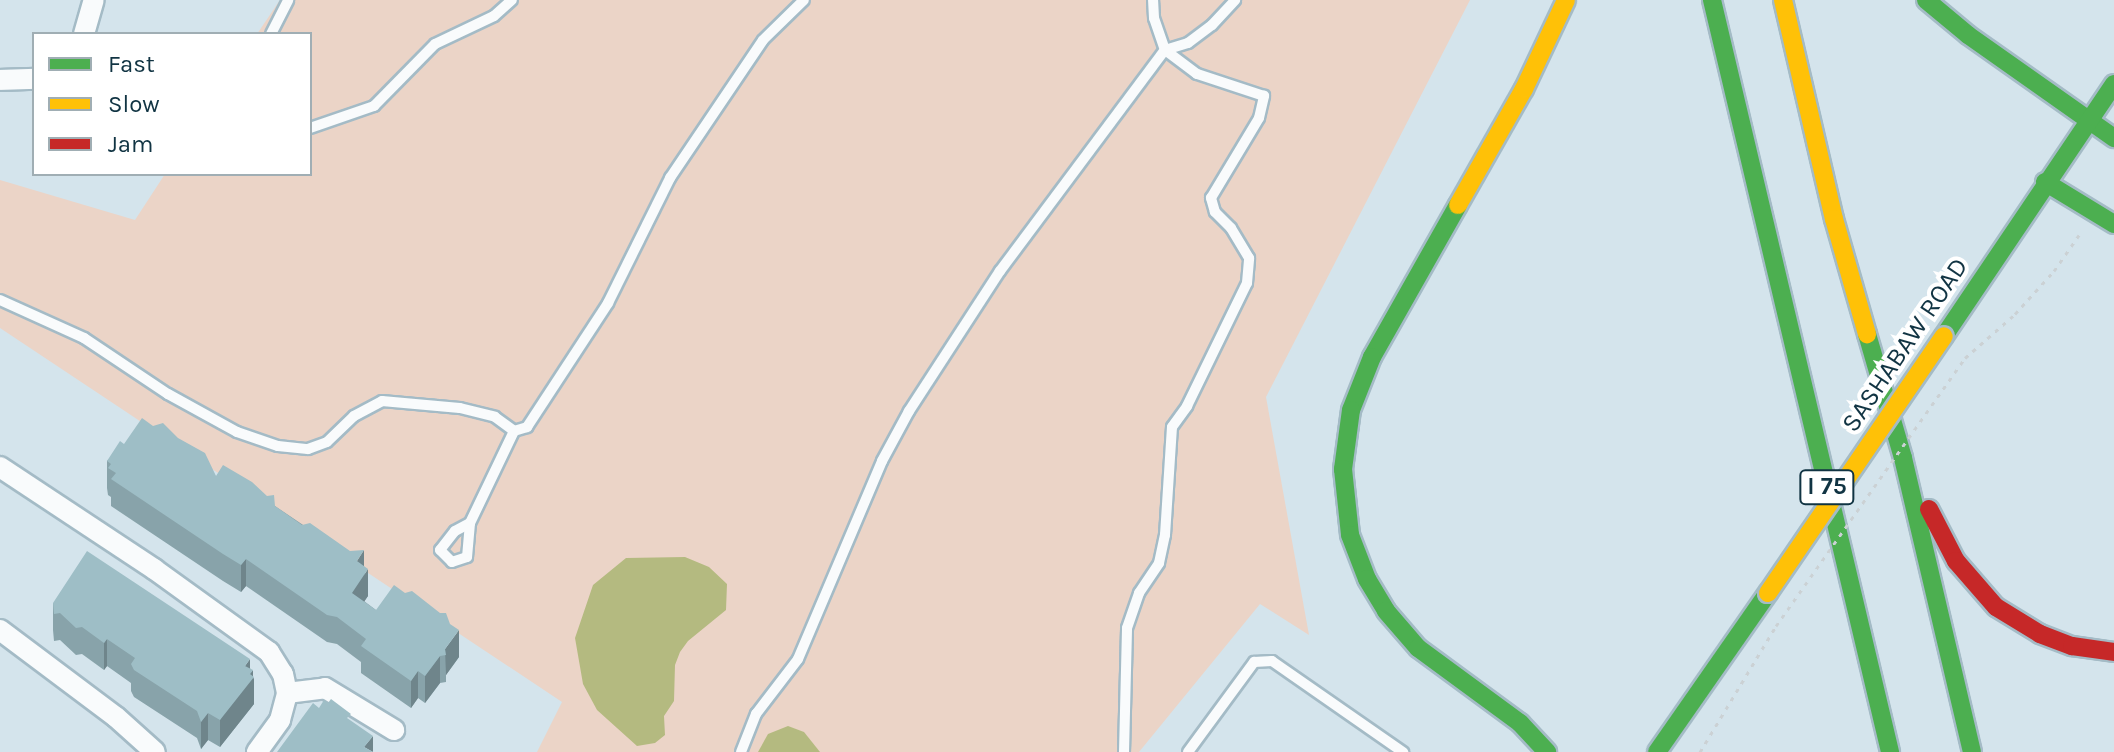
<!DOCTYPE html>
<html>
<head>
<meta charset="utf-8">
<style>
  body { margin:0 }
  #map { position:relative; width:2114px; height:752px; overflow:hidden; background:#d4e4ec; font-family:Karla,sans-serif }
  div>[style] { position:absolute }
  .green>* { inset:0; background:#ebd4c7 }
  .water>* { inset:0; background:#b4ba80 }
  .path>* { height:3px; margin-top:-1.5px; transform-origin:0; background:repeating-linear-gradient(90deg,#cbd1d4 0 4px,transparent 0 10px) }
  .roads { filter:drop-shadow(2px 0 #a4bbc6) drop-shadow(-2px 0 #a4bbc6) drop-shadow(0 2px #a4bbc6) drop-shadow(0 -2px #a4bbc6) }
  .lane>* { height:10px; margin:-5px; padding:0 5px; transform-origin:5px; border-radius:5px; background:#f9fbfc }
  .street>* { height:20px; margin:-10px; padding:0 10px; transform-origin:10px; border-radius:10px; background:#f9fbfc }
  .fast>* { height:18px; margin:-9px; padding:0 9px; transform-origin:9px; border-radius:9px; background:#4caf50 }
  .slow>* { height:18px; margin:-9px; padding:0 9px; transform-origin:9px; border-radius:9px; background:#ffc107 }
  .jam>* { height:18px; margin:-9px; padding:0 9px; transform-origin:9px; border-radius:9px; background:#c62828 }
  .path-bridge>* { height:3px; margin-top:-1.5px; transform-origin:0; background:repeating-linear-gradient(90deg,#cbd1d4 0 4px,transparent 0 10px) }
  .bridges { filter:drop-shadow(2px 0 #a4bbc6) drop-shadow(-2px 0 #a4bbc6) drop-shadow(0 2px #a4bbc6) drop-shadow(0 -2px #a4bbc6) }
  .slow-bridge>* { height:18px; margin:-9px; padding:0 9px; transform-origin:9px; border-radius:9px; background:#ffc107 }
  .wall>* { inset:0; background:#88a3aa }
  .shaded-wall>* { inset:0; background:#6f858b }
  .building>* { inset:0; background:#9ebec6 }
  span { translate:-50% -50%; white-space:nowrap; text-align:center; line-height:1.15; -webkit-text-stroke:8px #fff; paint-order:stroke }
  .shield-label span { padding:2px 6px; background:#fff; border:2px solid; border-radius:6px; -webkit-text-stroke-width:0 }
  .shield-label { font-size:24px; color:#113443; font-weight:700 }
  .street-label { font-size:26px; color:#113443 }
  .legend { position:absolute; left:32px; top:32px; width:280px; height:144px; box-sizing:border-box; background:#fff; border:2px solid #a0aeb4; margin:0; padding:10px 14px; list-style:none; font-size:24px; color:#113443 }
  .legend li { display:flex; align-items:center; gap:16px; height:40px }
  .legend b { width:40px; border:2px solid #a0aeb4 }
</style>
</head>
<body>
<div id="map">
  <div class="green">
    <i style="clip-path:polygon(280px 0,1470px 0,1266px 397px,1309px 635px,1260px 604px,1139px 752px,537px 752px,562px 702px,0 328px,0 180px,135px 220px,165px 174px,310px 174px,310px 34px,257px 34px)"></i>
  </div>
  <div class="water">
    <i style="clip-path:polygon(685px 557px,709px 567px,727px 584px,726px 610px,688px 641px,680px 652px,675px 665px,674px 701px,664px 716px,665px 735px,655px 743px,637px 746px,597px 710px,583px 684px,575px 638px,593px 585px,626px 558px)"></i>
    <i style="clip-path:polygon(788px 726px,804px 732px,820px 752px,758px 752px,768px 734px)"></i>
  </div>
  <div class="path">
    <i style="left:1965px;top:358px;width:67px;rotate:-41.3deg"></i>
    <i style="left:2015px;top:314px;width:58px;rotate:-47.8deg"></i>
    <i style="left:2054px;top:271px;width:44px;rotate:-55.2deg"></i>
    <i style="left:1700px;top:752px;width:147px;rotate:-58.9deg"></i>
  </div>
  <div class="roads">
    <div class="lane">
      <i style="left:271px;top:34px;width:38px;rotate:-63deg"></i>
      <i style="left:1165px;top:50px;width:24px;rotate:-17deg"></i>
      <i style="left:1188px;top:43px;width:30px;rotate:-37deg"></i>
      <i style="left:1212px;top:25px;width:34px;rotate:-47deg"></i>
      <i style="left:310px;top:128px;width:68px;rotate:-19deg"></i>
      <i style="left:374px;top:106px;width:87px;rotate:-45.5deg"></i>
      <i style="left:435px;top:44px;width:65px;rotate:-25.4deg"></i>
      <i style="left:494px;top:16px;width:24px;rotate:-42deg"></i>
      <i style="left:0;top:300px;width:92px;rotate:24.3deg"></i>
      <i style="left:84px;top:338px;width:101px;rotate:33.7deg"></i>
      <i style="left:168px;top:394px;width:79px;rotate:28.8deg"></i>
      <i style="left:237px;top:432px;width:43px;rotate:18.9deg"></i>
      <i style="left:278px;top:446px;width:30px;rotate:6deg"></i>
      <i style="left:308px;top:449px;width:20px;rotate:-20deg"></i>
      <i style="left:327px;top:442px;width:37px;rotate:-44deg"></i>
      <i style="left:354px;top:416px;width:32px;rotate:-28deg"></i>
      <i style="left:382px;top:401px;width:78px;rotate:5.1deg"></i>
      <i style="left:460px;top:408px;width:36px;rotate:14deg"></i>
      <i style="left:495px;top:417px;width:24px;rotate:36deg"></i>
      <i style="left:470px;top:523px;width:34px;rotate:95deg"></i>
      <i style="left:467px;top:557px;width:16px;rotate:162deg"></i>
      <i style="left:452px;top:562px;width:17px;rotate:-135deg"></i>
      <i style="left:440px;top:550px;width:24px;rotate:-52deg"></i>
      <i style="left:455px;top:531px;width:17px;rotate:-28deg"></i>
      <i style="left:470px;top:523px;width:102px;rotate:-64.4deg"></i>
      <i style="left:514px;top:431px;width:14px;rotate:-17deg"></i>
      <i style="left:527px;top:427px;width:148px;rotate:-56.8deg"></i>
      <i style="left:608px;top:303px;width:140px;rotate:-63.6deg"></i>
      <i style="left:670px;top:178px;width:166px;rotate:-56deg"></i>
      <i style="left:763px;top:40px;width:57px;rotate:-44.3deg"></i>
      <i style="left:741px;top:752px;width:41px;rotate:-68.5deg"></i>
      <i style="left:756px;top:714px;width:69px;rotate:-52.6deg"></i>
      <i style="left:798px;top:659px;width:215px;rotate:-67deg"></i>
      <i style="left:882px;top:461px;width:57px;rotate:-61.6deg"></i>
      <i style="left:909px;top:411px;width:167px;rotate:-57deg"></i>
      <i style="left:1000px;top:271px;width:276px;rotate:-53.3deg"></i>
      <i style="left:1124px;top:752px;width:124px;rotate:-88.6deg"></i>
      <i style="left:1127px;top:628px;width:37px;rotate:-71deg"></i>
      <i style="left:1139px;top:593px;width:36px;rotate:-56deg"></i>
      <i style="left:1159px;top:563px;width:29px;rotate:-78deg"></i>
      <i style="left:1165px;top:535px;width:108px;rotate:-86.3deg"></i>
      <i style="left:1172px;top:427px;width:26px;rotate:-54deg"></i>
      <i style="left:1187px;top:406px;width:137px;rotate:-64deg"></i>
      <i style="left:1247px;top:283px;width:25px;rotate:-85deg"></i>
      <i style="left:1249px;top:258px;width:35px;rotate:-121deg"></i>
      <i style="left:1231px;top:228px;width:23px;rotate:-135deg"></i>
      <i style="left:1215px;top:212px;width:15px;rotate:-106deg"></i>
      <i style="left:1211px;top:198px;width:93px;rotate:-59deg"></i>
      <i style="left:1259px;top:118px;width:23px;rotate:-77deg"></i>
      <i style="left:1264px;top:96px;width:71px;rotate:-161.8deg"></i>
      <i style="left:1197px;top:74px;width:40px;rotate:-143deg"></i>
      <i style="left:1165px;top:50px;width:34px;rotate:-109deg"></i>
      <i style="left:1154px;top:18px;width:18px;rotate:-93deg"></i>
      <i style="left:1188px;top:752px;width:112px;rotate:-53.7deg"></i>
      <i style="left:1254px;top:662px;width:18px;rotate:-3deg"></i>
      <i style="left:1272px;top:661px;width:160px;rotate:34.8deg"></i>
    </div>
    <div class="street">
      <i style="left:84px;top:34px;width:35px;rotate:-74deg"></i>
      <i style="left:0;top:80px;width:34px;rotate:-2deg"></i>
      <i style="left:0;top:467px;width:185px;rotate:33.5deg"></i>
      <i style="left:154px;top:569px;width:142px;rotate:35.8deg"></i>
      <i style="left:269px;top:652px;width:26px;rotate:58deg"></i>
      <i style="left:283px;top:674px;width:19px;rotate:78deg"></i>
      <i style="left:287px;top:693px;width:38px;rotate:-7deg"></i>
      <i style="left:325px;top:688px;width:81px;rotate:31.3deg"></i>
      <i style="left:0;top:630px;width:145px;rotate:36.9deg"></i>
      <i style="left:116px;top:717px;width:52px;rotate:41.9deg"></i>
      <i style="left:257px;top:752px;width:39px;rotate:-54deg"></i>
      <i style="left:280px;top:720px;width:28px;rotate:-75deg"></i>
    </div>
    <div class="fast">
      <i style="left:1712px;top:0;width:773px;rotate:76.68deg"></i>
      <i style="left:1926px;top:0;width:55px;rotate:39.8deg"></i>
      <i style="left:1968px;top:35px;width:179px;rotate:35.2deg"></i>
      <i style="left:2045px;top:182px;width:81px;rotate:31.3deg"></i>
      <i style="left:1458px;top:205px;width:175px;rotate:119.5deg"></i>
      <i style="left:1372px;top:357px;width:57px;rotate:111.6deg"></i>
      <i style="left:1351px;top:410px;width:60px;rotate:97.7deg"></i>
      <i style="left:1343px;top:469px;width:66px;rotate:83.9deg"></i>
      <i style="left:1350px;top:535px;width:47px;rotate:68.9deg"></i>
      <i style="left:1367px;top:579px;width:37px;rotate:59deg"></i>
      <i style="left:1386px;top:611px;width:49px;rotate:49.1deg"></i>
      <i style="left:1418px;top:648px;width:127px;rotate:36.3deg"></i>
      <i style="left:1520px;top:723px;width:40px;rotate:47deg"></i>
      <i style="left:1867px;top:334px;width:129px;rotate:73.8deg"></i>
      <i style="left:1903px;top:458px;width:302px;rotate:76.8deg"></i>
      <i style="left:1944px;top:336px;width:304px;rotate:-56deg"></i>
      <i style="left:1657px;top:752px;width:194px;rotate:-55.1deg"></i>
    </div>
    <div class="slow">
      <i style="left:1783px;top:0;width:225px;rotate:76.9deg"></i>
      <i style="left:1834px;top:219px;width:120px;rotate:74deg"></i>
      <i style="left:1458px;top:205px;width:133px;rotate:-60.4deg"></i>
      <i style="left:1524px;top:89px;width:98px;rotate:-64.7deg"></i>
    </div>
    <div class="jam">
      <i style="left:1929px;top:509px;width:59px;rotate:62.6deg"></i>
      <i style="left:1956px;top:561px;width:61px;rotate:49deg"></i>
      <i style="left:1996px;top:607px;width:52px;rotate:31.5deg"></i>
      <i style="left:2040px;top:634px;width:34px;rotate:21deg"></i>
      <i style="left:2072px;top:646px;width:42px;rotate:8.1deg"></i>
    </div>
  </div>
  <div class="path-bridge">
    <i style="left:1776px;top:626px;width:328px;rotate:-54.8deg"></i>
  </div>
  <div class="bridges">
    <div class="slow-bridge">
      <i style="left:1768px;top:593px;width:311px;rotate:-55.6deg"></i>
    </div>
  </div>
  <div class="wall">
    <i style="clip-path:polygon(124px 444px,216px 476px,275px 506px,364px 566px,368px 596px,364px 601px,376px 610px,459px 657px,446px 675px,446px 682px,440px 683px,425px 703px,418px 698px,411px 708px,361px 673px,361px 662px,337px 644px,327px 642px,246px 586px,241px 592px,223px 581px,111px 506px,111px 497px,108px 495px,107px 488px,107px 461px)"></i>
    <i style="clip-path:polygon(53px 603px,250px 668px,253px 676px,254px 704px,220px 747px,208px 740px,201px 749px,197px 738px,134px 697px,131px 691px,131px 683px,107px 666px,104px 670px,82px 654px,76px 655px,60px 640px,54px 641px,53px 630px)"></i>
  </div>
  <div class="shaded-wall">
    <i style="clip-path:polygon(364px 550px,364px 575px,368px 569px,368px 596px,352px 620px,352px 593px,357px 561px)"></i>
    <i style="clip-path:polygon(246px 559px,246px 586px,241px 592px,241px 565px)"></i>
    <i style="clip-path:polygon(459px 630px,459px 657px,446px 675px,445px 649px)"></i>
    <i style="clip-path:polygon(107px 639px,107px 666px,104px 670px,104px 643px)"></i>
    <i style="clip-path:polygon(440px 656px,440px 683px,425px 703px,425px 676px)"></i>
    <i style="clip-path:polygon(250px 659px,250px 683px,250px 674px,253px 670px,253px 679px,254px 677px,254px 704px,220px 747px,220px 720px,245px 666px)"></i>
    <i style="clip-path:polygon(418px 671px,418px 698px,411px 708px,411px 681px)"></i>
    <i style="clip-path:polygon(208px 713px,208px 740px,201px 749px,201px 722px)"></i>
    <i style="clip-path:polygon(373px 736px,373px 752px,364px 747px)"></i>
  </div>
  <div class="building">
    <i style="clip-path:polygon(142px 418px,153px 426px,163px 423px,178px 438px,205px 453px,216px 476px,223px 465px,252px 482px,267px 496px,274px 495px,275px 506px,302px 525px,310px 523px,350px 551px,364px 550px,357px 561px,368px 569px,352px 593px,376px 610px,394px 585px,405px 593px,412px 591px,440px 613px,446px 613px,450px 624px,459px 630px,445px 649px,446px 655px,440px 656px,425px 676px,418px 671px,411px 681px,361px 646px,366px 639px,337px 617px,327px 615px,246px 559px,241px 565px,223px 554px,111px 479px,116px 473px,108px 468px,111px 464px,107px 461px,120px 441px,124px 444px)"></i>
    <i style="clip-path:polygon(87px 551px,250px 659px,245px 666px,253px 670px,250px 674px,254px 677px,220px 720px,208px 713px,201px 722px,197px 711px,134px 670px,131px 664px,135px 658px,107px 639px,104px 643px,82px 627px,76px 628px,60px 613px,54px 614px,53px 603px)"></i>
    <i style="clip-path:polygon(331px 699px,351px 714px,347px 718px,373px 736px,364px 747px,373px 752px,277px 752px,313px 703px,319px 708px,324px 700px,328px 703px)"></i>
  </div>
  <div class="shield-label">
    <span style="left:1827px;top:487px">I 75</span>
  </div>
  <div class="street-label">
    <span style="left:1905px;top:345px;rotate:-56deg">SASHABAW ROAD</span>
  </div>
  <ul class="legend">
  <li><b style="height:10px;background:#4caf50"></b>Fast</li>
  <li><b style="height:10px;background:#ffc107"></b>Slow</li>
  <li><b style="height:10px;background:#c62828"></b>Jam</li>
  </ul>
</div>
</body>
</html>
